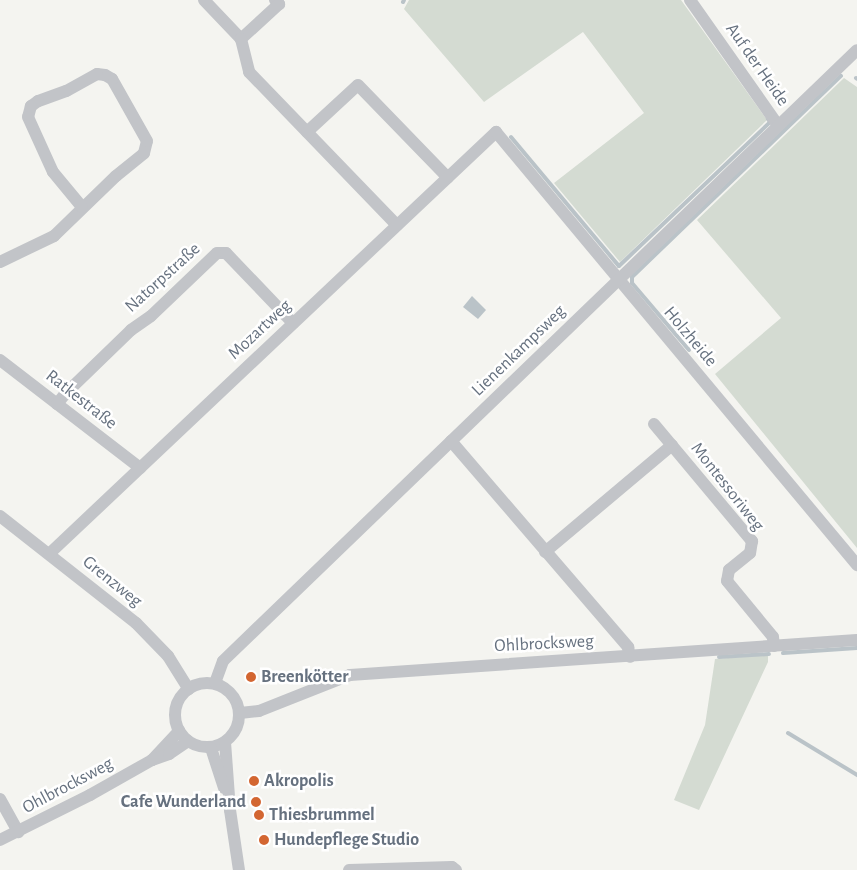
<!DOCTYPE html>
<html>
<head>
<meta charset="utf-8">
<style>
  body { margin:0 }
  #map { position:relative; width:857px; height:870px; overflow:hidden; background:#f4f4f0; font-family:"Alegreya Sans",sans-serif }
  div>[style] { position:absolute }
  .green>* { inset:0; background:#d4dbd2 }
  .water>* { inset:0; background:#bac3c8 }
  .stream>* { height:4px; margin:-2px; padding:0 2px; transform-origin:2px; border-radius:2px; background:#bac3c8 }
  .minor>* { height:12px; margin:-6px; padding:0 6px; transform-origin:6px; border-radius:6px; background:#c2c4c8 }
  .minor>.ring { margin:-6px; padding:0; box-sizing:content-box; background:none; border:12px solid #c2c4c8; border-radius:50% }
  .dots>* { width:14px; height:14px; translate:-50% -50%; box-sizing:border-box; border:2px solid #fff; border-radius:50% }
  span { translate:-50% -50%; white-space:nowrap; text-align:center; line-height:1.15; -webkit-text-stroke:5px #fff; paint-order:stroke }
  .street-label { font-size:18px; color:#66717f }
  .poi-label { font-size:18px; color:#66717f; font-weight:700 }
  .left { translate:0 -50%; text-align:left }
  .right { translate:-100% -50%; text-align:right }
</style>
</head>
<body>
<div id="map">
  <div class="green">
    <i style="clip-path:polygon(409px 0,681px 0,767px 120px,620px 262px,554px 183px,644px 113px,583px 32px,484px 102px,404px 9px)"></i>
    <i style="clip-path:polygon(844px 78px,857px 87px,857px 548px,715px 374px,781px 318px,697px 220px)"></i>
    <i style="clip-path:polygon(768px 655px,768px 662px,699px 810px,674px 800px,705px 725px,715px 659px)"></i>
  </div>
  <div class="water">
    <i style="clip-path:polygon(472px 296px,486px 310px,478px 319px,463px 307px)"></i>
  </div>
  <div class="stream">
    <i style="left:403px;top:2px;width:2px;rotate:-63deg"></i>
    <i style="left:856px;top:78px;width:1px;rotate:45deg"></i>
    <i style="left:511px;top:137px;width:168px;rotate:50.1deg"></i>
    <i style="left:619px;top:266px;width:209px;rotate:-43.6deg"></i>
    <i style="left:770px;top:122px;width:4px;rotate:-124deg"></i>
    <i style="left:689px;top:350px;width:88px;rotate:-130.4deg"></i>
    <i style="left:632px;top:283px;width:6px;rotate:-90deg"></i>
    <i style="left:632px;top:277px;width:290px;rotate:-43.9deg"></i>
    <i style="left:783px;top:653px;width:74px;rotate:-3.9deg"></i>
    <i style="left:719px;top:657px;width:50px;rotate:-3.4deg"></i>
    <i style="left:788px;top:733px;width:81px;rotate:31.3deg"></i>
  </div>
  <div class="minor">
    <i style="left:204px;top:0;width:54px;rotate:46.5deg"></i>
    <i style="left:275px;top:0;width:6px;rotate:45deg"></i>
    <i style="left:279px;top:4px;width:52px;rotate:137.4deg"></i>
    <i style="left:241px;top:39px;width:34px;rotate:76deg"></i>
    <i style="left:249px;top:72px;width:213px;rotate:46deg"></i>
    <i style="left:690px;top:0;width:153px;rotate:54.9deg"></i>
    <i style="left:307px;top:132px;width:69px;rotate:-42.7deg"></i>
    <i style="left:358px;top:85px;width:129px;rotate:45.9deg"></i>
    <i style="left:0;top:262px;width:60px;rotate:-25.7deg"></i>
    <i style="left:54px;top:236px;width:86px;rotate:-44.1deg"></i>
    <i style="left:116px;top:176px;width:36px;rotate:-39deg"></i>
    <i style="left:144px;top:153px;width:12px;rotate:-76deg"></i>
    <i style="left:147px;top:141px;width:71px;rotate:-119.4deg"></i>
    <i style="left:112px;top:79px;width:8px;rotate:-150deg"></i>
    <i style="left:105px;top:75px;width:8px;rotate:-173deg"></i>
    <i style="left:97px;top:74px;width:35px;rotate:151deg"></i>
    <i style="left:66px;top:91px;width:30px;rotate:160deg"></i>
    <i style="left:38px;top:101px;width:9px;rotate:144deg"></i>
    <i style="left:31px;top:106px;width:11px;rotate:105deg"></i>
    <i style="left:28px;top:117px;width:60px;rotate:65.6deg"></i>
    <i style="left:53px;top:172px;width:45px;rotate:50.4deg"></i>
    <i style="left:0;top:360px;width:177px;rotate:37.6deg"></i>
    <i style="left:57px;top:404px;width:13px;rotate:-51deg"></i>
    <i style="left:65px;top:394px;width:92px;rotate:-44.1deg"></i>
    <i style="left:131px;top:330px;width:24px;rotate:-35deg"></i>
    <i style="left:151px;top:316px;width:91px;rotate:-43.7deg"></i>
    <i style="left:217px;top:253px;width:9px"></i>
    <i style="left:226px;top:253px;width:97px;rotate:46.3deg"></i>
    <i style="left:654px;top:424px;width:153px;rotate:50.1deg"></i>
    <i style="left:752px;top:541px;width:12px;rotate:99deg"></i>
    <i style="left:750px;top:553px;width:27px;rotate:141deg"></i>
    <i style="left:729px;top:570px;width:11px;rotate:100deg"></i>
    <i style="left:727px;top:581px;width:72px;rotate:50.6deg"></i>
    <i style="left:773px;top:637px;width:9px;rotate:84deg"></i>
    <i style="left:451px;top:441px;width:272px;rotate:49.3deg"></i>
    <i style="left:628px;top:647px;width:10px;rotate:79deg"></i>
    <i style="left:0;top:516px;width:173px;rotate:38.2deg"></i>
    <i style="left:136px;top:623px;width:46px;rotate:45.9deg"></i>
    <i style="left:168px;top:656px;width:39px;rotate:58deg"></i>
    <i style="left:545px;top:552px;width:166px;rotate:-40.1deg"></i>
    <i style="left:49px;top:554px;width:615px;rotate:-43.35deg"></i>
    <i style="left:496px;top:132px;width:564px;rotate:50.18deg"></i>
    <i class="ring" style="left:175px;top:683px;width:52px;height:52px"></i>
    <i style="left:215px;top:683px;width:23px;rotate:-70deg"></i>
    <i style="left:223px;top:661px;width:880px;rotate:-43.94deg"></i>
    <i style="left:240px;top:713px;width:19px;rotate:-6deg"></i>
    <i style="left:259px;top:711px;width:98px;rotate:-21.6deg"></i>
    <i style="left:350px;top:675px;width:508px;rotate:-3.95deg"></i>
    <i style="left:225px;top:742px;width:68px;rotate:85.8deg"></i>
    <i style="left:230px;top:810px;width:61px;rotate:81.5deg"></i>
    <i style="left:211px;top:748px;width:42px;rotate:72deg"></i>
    <i style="left:152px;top:760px;width:40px;rotate:-47deg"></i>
    <i style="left:0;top:799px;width:38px;rotate:61deg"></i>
    <i style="left:0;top:840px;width:101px;rotate:-26.6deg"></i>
    <i style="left:90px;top:795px;width:71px;rotate:-29.4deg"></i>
    <i style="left:152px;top:760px;width:18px;rotate:-19deg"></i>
    <i style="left:169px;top:754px;width:23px;rotate:-34deg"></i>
    <i style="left:349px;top:870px;width:103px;rotate:-1.7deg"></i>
    <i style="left:452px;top:867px;width:5px;rotate:37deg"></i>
  </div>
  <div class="dots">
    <i style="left:251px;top:677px;background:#d36631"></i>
    <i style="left:254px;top:781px;background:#d36631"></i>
    <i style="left:256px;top:802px;background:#d36631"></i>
    <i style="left:259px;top:815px;background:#d36631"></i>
    <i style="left:264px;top:840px;background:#d36631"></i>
  </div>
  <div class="street-label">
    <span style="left:757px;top:65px;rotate:55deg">Auf der Heide</span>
    <span style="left:163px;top:278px;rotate:-42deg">Natorpstraße</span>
    <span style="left:260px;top:330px;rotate:-43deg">Mozartweg</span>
    <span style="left:690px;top:337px;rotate:50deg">Holzheide</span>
    <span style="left:519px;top:351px;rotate:-44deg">Lienenkampsweg</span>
    <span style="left:81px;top:400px;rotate:38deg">Ratkestraße</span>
    <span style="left:727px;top:487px;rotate:52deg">Montessoriweg</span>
    <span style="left:112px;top:582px;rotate:39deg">Grenzweg</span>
    <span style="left:544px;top:644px;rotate:-3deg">Ohlbrocksweg</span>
    <span style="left:68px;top:786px;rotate:-28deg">Ohlbrocksweg</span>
  </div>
  <div class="poi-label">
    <span class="left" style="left:261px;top:677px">Breenkötter</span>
    <span class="left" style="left:264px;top:781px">Akropolis</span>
    <span class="right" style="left:246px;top:802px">Cafe Wunderland</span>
    <span class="left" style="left:269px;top:815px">Thiesbrummel</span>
    <span class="left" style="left:274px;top:840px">Hundepflege Studio</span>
  </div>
</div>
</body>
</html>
